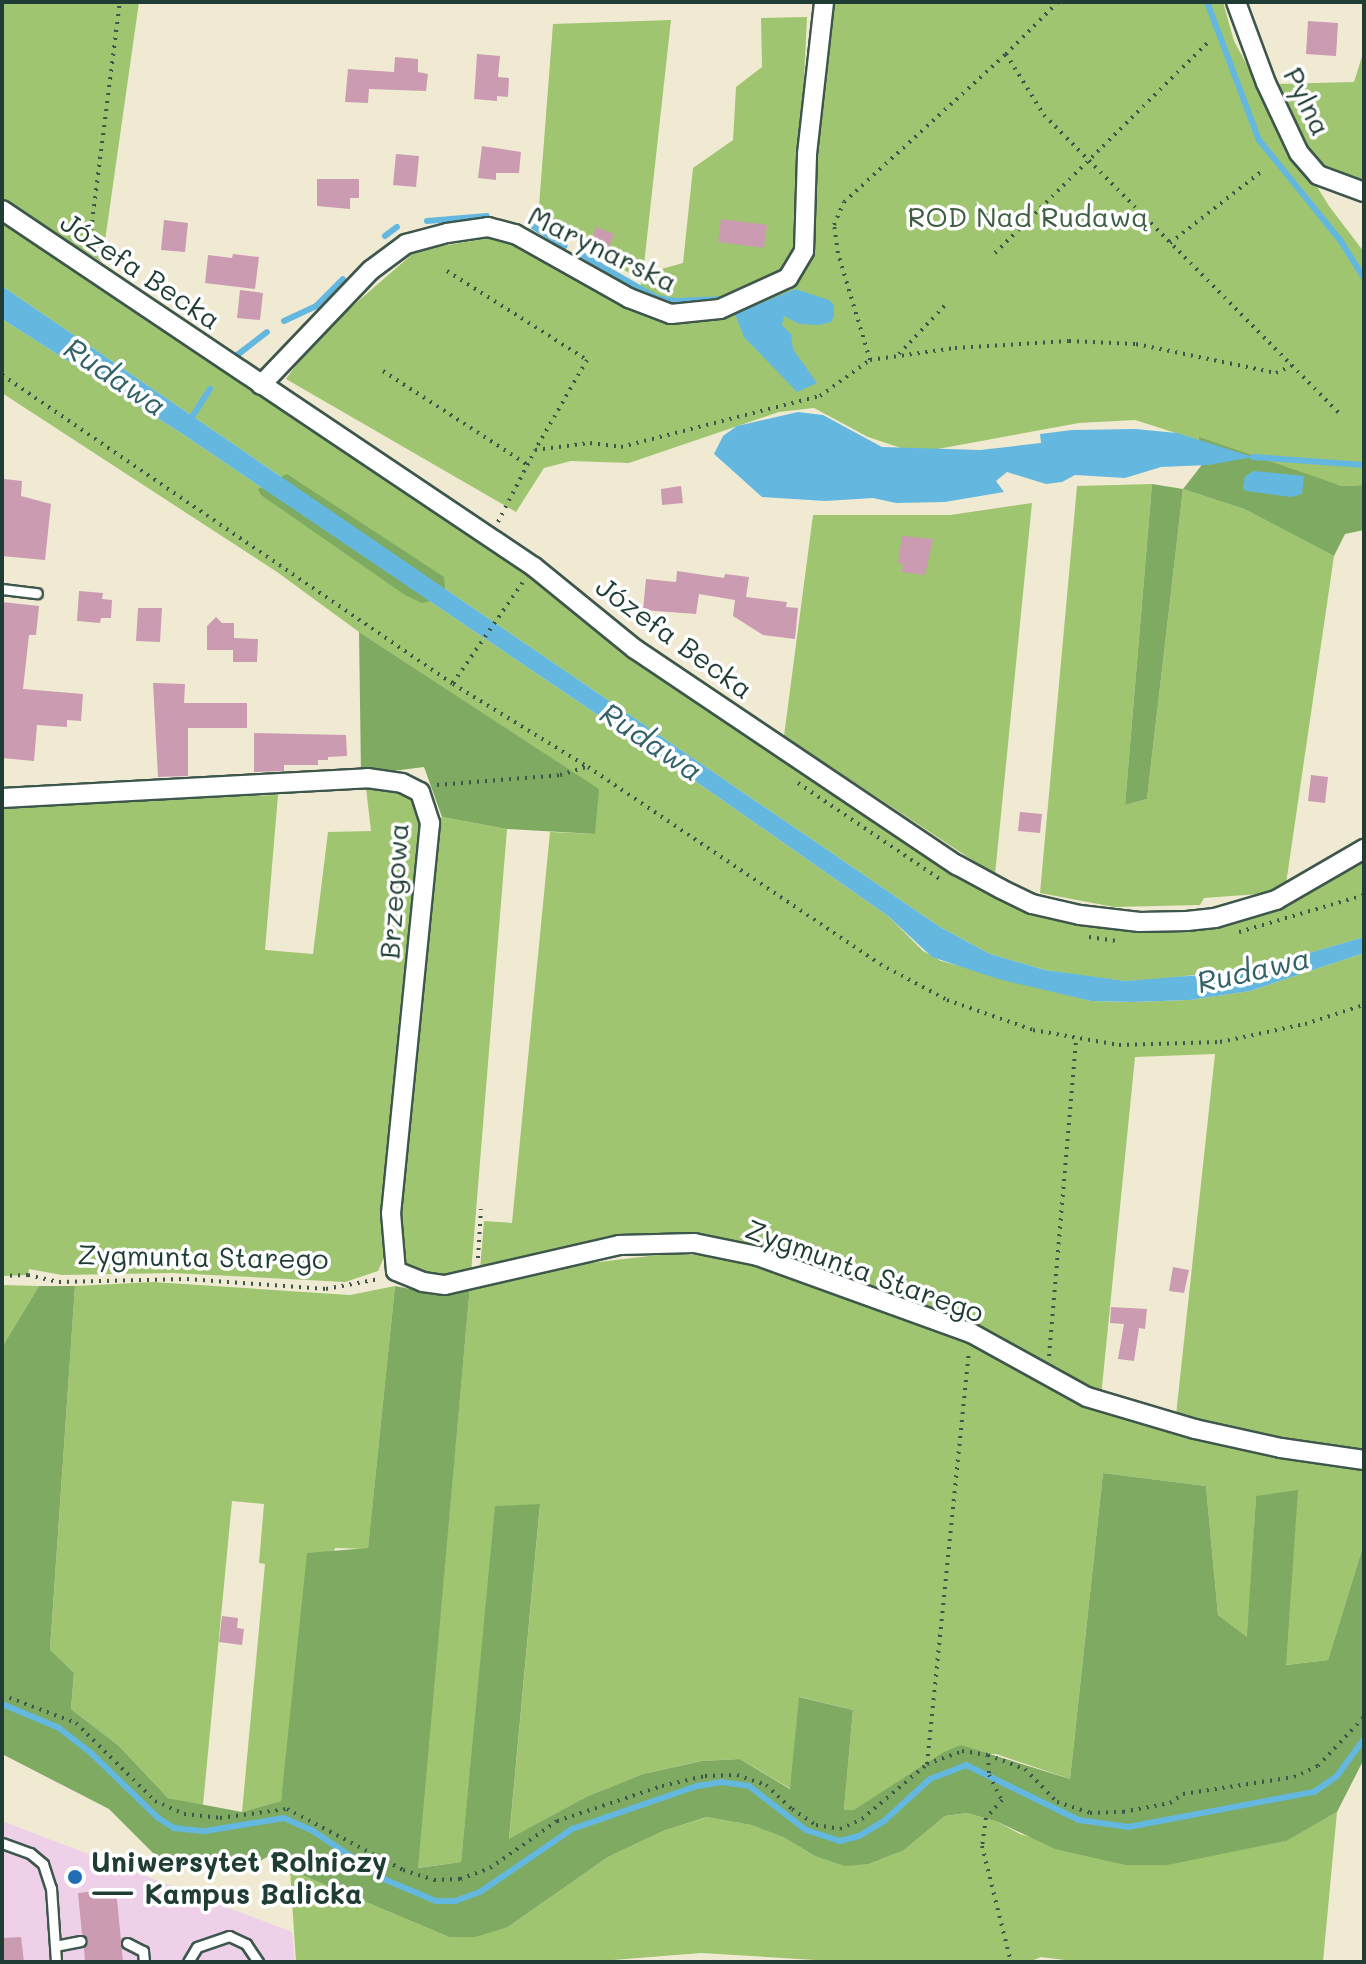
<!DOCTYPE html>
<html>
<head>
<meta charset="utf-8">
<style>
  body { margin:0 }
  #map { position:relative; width:1366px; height:1964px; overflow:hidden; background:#f1ead3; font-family:Mali,sans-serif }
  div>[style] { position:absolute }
  .built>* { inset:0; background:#eed0e8 }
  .green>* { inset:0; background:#9fc570 }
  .forest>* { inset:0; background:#7faa62 }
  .water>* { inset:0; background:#64b8e0 }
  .stream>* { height:6px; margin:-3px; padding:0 3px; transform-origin:3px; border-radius:3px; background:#64b8e0 }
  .building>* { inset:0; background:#ca9bb1 }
  .path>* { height:4px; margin-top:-2px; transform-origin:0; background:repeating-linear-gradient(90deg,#3e574c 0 2px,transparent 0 8px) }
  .roads { filter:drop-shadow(2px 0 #3e574c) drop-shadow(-2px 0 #3e574c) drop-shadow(0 2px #3e574c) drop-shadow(0 -2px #3e574c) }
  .service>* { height:9px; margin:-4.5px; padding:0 4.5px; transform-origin:4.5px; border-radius:4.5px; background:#fff }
  .minor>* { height:18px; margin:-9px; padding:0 9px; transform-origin:9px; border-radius:9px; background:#fff }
  .dots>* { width:22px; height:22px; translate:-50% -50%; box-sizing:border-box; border:4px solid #fff; border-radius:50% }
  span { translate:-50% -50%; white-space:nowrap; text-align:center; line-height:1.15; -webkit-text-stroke:7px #fff; paint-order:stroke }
  .street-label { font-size:28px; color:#1f3d34 }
  .park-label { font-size:28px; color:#3f5f43 }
  .poi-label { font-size:28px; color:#1f3d34; font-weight:700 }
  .left { translate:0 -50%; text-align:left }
  .water-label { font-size:30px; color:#346268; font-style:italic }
  .frame { position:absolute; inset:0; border:4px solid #1f3d34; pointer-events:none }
</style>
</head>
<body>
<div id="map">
  <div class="built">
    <i style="clip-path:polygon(2px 1821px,292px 1932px,295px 1962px,2px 1962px)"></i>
  </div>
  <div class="green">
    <i style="clip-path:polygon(2px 2px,139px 2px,102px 262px,2px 201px)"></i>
    <i style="clip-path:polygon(831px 2px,1223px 2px,1234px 41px,1282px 130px,1329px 206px,1364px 252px,1364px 485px,1342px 486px,1135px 420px,1079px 423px,916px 453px,868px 437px,814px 408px,779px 412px,629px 463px,571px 461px,544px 468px,516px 512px,286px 379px,317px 337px,417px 250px,497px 237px,514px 242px,627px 305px,738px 308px,798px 282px,812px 259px,815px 180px)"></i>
    <i style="clip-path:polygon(807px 17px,796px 250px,788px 269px,719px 300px,673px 303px,640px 294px,641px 280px,538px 219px,553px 24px,671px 20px,643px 274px,683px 263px,693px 168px,733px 140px,736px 87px,762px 67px,761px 18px)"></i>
    <i style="clip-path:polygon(1364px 50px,1364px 184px,1330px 170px,1309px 148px,1276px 84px,1354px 82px)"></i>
    <i style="clip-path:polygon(2px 216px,1021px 904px,1209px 922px,1364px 855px,1364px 937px,1271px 964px,1165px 979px,1125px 981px,1083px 976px,1045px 970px,990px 954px,940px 927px,2px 286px)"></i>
    <i style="clip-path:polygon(2px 319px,181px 433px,688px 776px,888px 916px,923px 951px,941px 961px,1091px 1001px,1132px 1002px,1190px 1000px,1250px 991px,1364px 953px,1364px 1454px,1257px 1435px,1176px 1415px,1215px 1054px,1135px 1057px,1101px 1397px,977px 1330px,685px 1240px,480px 1270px,484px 1221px,512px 1223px,550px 832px,594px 834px,598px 789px,359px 632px,277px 572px,2px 393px)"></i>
    <i style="clip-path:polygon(1152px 484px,1125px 805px,1147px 799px,1183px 489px,1244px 509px,1334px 556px,1286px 884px,1259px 894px,1204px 898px,1200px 905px,1114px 907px,1040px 893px,1077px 486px)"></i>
    <i style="clip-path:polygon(1032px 503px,995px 875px,784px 736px,813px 515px,950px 515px)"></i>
    <i style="clip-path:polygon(366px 788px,399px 791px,412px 798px,420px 811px,384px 1212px,384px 1257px,378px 1271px,345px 1282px,172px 1273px,62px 1275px,29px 1269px,28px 1275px,2px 1276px,2px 798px,79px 801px,278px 795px,265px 950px,313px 954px,328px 832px,371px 831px)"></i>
    <i style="clip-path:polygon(442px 817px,507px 829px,471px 1273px,447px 1277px,420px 1274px,405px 1264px,399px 1249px,398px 1210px,434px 826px)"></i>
    <i style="clip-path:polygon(667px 1254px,722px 1256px,808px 1282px,931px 1325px,1109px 1415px,1233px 1446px,1364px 1466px,1364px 1543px,1328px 1660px,1285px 1665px,1256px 1496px,1248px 1638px,1218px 1615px,1206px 1486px,1103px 1473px,1070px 1779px,996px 1754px,942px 1753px,854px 1811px,844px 1810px,853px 1710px,800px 1697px,791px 1789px,740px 1759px,700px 1761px,643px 1774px,588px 1796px,509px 1840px,540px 1505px,496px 1506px,461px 1862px,417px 1868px,470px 1286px,573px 1265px)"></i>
    <i style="clip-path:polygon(153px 1282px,350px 1295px,395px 1286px,368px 1549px,335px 1548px,289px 1739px,281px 1801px,242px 1812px,265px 1564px,259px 1563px,264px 1504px,232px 1501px,203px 1805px,168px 1798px,119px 1746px,71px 1709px,74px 1673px,50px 1651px,75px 1286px)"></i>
    <i style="clip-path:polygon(2px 1285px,39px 1286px,2px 1347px)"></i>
    <i style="clip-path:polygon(1337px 1812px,1323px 1962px,1080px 1962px,1041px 1957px,1029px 1962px,848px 1962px,701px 1953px,588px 1962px,296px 1962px,290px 1870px,449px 1937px,508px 1927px,608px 1857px,663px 1831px,708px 1817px,751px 1825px,783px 1837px,815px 1856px,904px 1850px,945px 1816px,967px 1813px,998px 1822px,1020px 1834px,1125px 1865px,1167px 1864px,1285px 1841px)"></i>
  </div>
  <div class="forest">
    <i style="clip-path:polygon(1199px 437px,1342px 486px,1364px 485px,1364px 530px,1345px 534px,1334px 556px,1244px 509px,1183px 489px,1147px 799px,1125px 805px,1152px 484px,1183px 489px,1201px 466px)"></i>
    <i style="clip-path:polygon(287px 474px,444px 577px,445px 590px,431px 601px,422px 603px,405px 595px,261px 495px,258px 489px)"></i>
    <i style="clip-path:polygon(359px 632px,599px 789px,595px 834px,507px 829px,442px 817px,424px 767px,361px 775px)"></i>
    <i style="clip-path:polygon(39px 1286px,75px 1286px,50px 1650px,74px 1673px,71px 1709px,119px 1746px,168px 1798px,242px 1812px,281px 1801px,307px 1553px,368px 1548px,395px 1286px,436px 1294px,470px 1286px,418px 1868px,461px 1862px,495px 1506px,540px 1504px,509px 1839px,588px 1796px,643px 1774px,701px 1761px,740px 1759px,790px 1789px,799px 1697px,853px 1710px,844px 1810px,854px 1810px,942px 1753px,961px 1745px,1070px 1779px,1103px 1473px,1206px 1486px,1218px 1615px,1247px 1637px,1256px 1496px,1298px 1490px,1286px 1665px,1328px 1660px,1364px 1543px,1364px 1759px,1337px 1812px,1286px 1841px,1167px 1865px,1125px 1865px,1055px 1849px,998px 1822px,967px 1813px,945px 1816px,904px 1850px,868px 1864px,845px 1866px,815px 1856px,783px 1837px,751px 1825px,707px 1817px,663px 1831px,608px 1857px,508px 1927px,475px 1937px,449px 1937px,290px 1870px,279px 1850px,243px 1871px,159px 1859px,109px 1809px,2px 1754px,2px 1347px)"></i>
  </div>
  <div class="water">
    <i style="clip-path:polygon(2px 286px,940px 927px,990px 954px,1045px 970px,1125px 981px,1213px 974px,1271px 964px,1364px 937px,1364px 953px,1250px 991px,1190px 1000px,1132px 1002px,1091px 1001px,998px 979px,932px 957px,888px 916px,688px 776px,181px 433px,2px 319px)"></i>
    <i style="clip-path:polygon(795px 289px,829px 300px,834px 305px,834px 316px,831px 322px,819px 325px,799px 324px,784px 316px,782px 325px,791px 334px,793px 349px,817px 383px,797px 392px,744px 337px,735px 314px)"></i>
    <i style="clip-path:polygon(798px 412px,823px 415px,882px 447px,980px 450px,1041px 443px,1040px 434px,1072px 430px,1135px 429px,1177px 433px,1253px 457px,1208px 465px,1161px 467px,1125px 478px,1075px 475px,1062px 482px,1046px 484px,1007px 472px,996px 481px,1004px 492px,945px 502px,896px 503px,873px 498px,825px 501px,762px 497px,714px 454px,723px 436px,737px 426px)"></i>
    <i style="clip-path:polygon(1254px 471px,1304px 476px,1302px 494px,1291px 497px,1246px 491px,1243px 488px,1245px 476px)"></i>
  </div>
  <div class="stream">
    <i style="left:1207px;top:2px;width:147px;rotate:69.4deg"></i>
    <i style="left:1259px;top:140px;width:129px;rotate:51deg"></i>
    <i style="left:1340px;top:240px;width:45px;rotate:57.7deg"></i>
    <i style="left:427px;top:221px;width:60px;rotate:-4.8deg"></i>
    <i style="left:534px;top:227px;width:36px;rotate:32deg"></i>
    <i style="left:385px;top:236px;width:15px;rotate:-37deg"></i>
    <i style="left:582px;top:255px;width:86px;rotate:29.8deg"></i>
    <i style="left:657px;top:298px;width:20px;rotate:9deg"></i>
    <i style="left:677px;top:301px;width:47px;rotate:-2.4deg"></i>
    <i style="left:284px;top:321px;width:35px;rotate:-25deg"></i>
    <i style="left:316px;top:306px;width:38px;rotate:-45deg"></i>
    <i style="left:232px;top:359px;width:44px;rotate:-37.6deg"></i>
    <i style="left:190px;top:420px;width:37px;rotate:-57deg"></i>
    <i style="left:1253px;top:457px;width:111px;rotate:4.1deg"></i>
    <i style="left:2px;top:1704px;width:62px;rotate:22.8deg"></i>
    <i style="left:59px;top:1728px;width:41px;rotate:38deg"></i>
    <i style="left:91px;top:1753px;width:93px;rotate:44.1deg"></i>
    <i style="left:158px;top:1818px;width:19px;rotate:32deg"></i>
    <i style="left:174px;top:1828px;width:31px;rotate:6deg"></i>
    <i style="left:205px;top:1831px;width:80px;rotate:-9.3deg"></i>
    <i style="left:284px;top:1818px;width:32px;rotate:24deg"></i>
    <i style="left:313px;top:1831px;width:88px;rotate:33.9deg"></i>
    <i style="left:386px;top:1880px;width:54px;rotate:22.8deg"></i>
    <i style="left:436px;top:1901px;width:19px"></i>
    <i style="left:455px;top:1901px;width:27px;rotate:-20deg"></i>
    <i style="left:480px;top:1892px;width:112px;rotate:-34.4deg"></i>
    <i style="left:572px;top:1829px;width:132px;rotate:-19deg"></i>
    <i style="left:697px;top:1786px;width:24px;rotate:-9deg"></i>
    <i style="left:721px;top:1782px;width:28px;rotate:8deg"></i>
    <i style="left:749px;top:1786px;width:72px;rotate:37.7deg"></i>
    <i style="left:806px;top:1830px;width:36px;rotate:18deg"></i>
    <i style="left:840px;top:1841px;width:20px;rotate:-15deg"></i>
    <i style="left:859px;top:1836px;width:29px;rotate:-31deg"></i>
    <i style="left:884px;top:1821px;width:62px;rotate:-42.4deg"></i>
    <i style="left:930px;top:1779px;width:39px;rotate:-21deg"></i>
    <i style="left:966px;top:1765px;width:126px;rotate:26deg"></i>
    <i style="left:1079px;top:1820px;width:49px;rotate:8.1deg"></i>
    <i style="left:1128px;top:1827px;width:189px;rotate:-10.7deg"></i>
    <i style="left:1314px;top:1792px;width:28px;rotate:-35deg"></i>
    <i style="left:1337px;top:1776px;width:46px;rotate:-53.9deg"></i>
  </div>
  <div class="building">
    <i style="clip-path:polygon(1308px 21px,1338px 23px,1336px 56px,1306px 54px)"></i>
    <i style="clip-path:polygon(477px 54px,500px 56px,498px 77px,509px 78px,508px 97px,497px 96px,497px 101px,474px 99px)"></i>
    <i style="clip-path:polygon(395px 57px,418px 59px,418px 72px,428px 74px,426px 91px,369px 89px,368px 103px,345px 102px,348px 69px,394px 72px)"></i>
    <i style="clip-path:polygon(482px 146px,521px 152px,519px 173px,496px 173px,496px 180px,478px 178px)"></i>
    <i style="clip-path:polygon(396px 154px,419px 156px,416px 187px,393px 185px)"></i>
    <i style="clip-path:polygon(317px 179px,359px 179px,359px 198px,350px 198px,350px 209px,317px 206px)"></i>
    <i style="clip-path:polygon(721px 219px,767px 225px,764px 248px,718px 242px)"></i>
    <i style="clip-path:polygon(164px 220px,188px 223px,185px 252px,161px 250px)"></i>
    <i style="clip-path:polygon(596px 227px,614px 234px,607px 251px,590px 244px)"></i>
    <i style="clip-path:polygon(233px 254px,259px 257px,255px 289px,205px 283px,208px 255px,232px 258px)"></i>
    <i style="clip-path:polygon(240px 290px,263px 293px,260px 320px,237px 318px)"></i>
    <i style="clip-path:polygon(4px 479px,22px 481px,21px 496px,51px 504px,45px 560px,2px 556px)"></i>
    <i style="clip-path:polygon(681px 486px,683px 503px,662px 505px,661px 489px)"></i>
    <i style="clip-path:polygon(902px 536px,933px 539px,925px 575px,902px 572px,903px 564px,898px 563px)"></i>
    <i style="clip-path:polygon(677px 571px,724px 578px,725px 574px,749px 577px,746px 597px,787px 602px,786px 607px,798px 608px,795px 639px,763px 635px,733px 616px,735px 600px,699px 594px,696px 614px,643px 610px,646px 579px,676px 582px)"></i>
    <i style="clip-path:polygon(79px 591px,103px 593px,102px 599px,112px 600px,111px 618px,101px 618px,100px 623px,77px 621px)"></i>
    <i style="clip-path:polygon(2px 602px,39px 606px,36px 635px,29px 635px,23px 689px,83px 694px,81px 721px,67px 720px,67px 727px,37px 725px,34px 761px,2px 758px)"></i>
    <i style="clip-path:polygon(138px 608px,162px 608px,160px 642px,136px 641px)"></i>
    <i style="clip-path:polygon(216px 617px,222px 623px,234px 623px,234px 638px,258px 639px,257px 662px,233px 662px,233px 650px,207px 650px,207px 626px)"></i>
    <i style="clip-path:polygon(153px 683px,185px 684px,184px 703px,247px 703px,247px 728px,188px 728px,188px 776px,158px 777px)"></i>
    <i style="clip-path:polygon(254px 733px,346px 735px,347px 756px,328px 757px,328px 760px,318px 760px,318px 765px,284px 765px,284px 771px,254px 772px)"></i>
    <i style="clip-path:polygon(1311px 775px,1328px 777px,1325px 803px,1308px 801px)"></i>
    <i style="clip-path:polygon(1020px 812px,1042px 814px,1040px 833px,1018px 831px)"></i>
    <i style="clip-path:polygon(1173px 1267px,1189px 1270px,1184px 1293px,1169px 1291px)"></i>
    <i style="clip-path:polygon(1111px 1307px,1147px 1309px,1145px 1329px,1139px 1328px,1134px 1361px,1118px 1359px,1124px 1324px,1110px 1323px)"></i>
    <i style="clip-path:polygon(222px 1616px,238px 1618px,237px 1628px,244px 1629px,242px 1645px,219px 1642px)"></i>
    <i style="clip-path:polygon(116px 1889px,123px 1962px,85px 1962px,84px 1948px,88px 1940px,82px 1934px,78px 1893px)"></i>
    <i style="clip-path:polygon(21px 1937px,24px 1962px,2px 1962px,2px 1938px)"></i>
  </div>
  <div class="path">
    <i style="left:1058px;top:2px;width:74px;rotate:135deg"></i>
    <i style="left:1006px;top:54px;width:72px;rotate:58.1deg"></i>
    <i style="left:1044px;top:115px;width:421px;rotate:45.3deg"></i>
    <i style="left:1170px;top:243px;width:115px;rotate:-38deg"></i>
    <i style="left:89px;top:246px;width:246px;rotate:-82.8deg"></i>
    <i style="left:995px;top:253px;width:303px;rotate:-44.7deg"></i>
    <i style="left:447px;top:271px;width:166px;rotate:32.4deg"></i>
    <i style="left:587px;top:360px;width:104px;rotate:120deg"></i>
    <i style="left:899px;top:354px;width:70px;rotate:-46.7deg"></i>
    <i style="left:870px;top:360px;width:112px;rotate:-106.7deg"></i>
    <i style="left:838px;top:253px;width:28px;rotate:-98deg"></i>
    <i style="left:834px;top:225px;width:25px;rotate:-67deg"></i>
    <i style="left:844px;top:202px;width:219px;rotate:-42.4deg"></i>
    <i style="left:383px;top:371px;width:173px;rotate:33deg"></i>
    <i style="left:2px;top:375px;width:547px;rotate:34.42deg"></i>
    <i style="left:453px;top:684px;width:158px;rotate:31.6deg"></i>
    <i style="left:588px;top:767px;width:352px;rotate:34deg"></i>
    <i style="left:880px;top:964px;width:76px;rotate:28.2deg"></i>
    <i style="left:947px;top:1000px;width:91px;rotate:19.2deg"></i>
    <i style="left:1033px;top:1030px;width:87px;rotate:9.9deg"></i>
    <i style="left:1119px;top:1045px;width:101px;rotate:-1.7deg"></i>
    <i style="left:1220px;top:1042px;width:87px;rotate:-12deg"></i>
    <i style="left:1305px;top:1024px;width:62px;rotate:-17.9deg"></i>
    <i style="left:498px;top:522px;width:81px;rotate:-62.8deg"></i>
    <i style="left:535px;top:450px;width:55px;rotate:-7.3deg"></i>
    <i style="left:590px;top:443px;width:31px;rotate:7deg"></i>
    <i style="left:621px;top:447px;width:205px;rotate:-14.4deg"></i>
    <i style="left:820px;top:396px;width:62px;rotate:-35.8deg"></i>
    <i style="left:870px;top:360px;width:86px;rotate:-8deg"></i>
    <i style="left:955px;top:348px;width:114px;rotate:-3.5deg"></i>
    <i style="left:1069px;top:341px;width:67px;rotate:2.6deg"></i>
    <i style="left:1136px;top:344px;width:143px;rotate:11.7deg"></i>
    <i style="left:1276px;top:373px;width:17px;rotate:-25deg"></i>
    <i style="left:453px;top:683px;width:123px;rotate:-55.3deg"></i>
    <i style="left:798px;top:783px;width:175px;rotate:34.1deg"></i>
    <i style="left:437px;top:785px;width:123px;rotate:-4.6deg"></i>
    <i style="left:560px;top:775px;width:27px;rotate:-17deg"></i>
    <i style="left:1239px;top:932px;width:130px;rotate:-16.5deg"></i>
    <i style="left:1089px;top:937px;width:30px;rotate:8deg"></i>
    <i style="left:478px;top:1258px;width:49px;rotate:-86.5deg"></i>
    <i style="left:2px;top:1276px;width:26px;rotate:-2deg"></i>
    <i style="left:28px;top:1275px;width:32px;rotate:13deg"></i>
    <i style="left:59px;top:1282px;width:128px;rotate:-1.3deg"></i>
    <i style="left:187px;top:1279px;width:139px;rotate:4.1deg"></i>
    <i style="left:326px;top:1289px;width:54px;rotate:-10.7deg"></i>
    <i style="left:1049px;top:1356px;width:317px;rotate:-85.1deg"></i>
    <i style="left:2px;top:1695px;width:79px;rotate:20.7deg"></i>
    <i style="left:76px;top:1723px;width:111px;rotate:44.6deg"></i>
    <i style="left:155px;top:1801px;width:32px;rotate:24deg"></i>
    <i style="left:184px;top:1814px;width:36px;rotate:6deg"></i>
    <i style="left:220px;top:1818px;width:68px;rotate:-7.7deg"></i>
    <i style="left:287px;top:1809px;width:131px;rotate:27.7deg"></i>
    <i style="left:403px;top:1870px;width:33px;rotate:18deg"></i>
    <i style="left:434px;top:1880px;width:26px;rotate:-2deg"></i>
    <i style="left:460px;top:1879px;width:32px;rotate:-20deg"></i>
    <i style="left:490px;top:1868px;width:82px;rotate:-35deg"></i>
    <i style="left:557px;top:1821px;width:111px;rotate:-18.4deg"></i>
    <i style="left:662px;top:1786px;width:44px;rotate:-13.1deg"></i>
    <i style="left:705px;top:1776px;width:32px;rotate:-2deg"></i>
    <i style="left:737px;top:1775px;width:31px;rotate:19deg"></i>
    <i style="left:766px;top:1785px;width:35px;rotate:43deg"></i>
    <i style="left:792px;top:1809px;width:29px;rotate:34deg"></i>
    <i style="left:816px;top:1825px;width:24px;rotate:9deg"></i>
    <i style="left:840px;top:1829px;width:24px;rotate:-24deg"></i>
    <i style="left:862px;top:1819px;width:85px;rotate:-40.2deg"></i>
    <i style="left:927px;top:1764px;width:37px;rotate:-20deg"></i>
    <i style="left:962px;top:1751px;width:26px;rotate:9deg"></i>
    <i style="left:988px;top:1755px;width:40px;rotate:21deg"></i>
    <i style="left:1025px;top:1769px;width:46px;rotate:45.9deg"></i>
    <i style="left:1057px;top:1802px;width:35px;rotate:18deg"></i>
    <i style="left:1090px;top:1813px;width:33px;rotate:-2deg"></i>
    <i style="left:1123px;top:1812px;width:48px;rotate:-10.8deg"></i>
    <i style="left:1170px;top:1803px;width:16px;rotate:-35deg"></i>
    <i style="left:1183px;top:1794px;width:112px;rotate:-8.7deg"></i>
    <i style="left:1294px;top:1777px;width:26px;rotate:-25deg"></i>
    <i style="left:1318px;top:1766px;width:67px;rotate:-46.8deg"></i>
    <i style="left:988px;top:1755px;width:20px;rotate:87deg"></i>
    <i style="left:989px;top:1775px;width:28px;rotate:63deg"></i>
    <i style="left:1002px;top:1800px;width:24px;rotate:132deg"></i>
    <i style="left:986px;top:1818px;width:28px;rotate:98deg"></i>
    <i style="left:982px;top:1846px;width:120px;rotate:76deg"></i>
    <i style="left:927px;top:1764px;width:414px;rotate:-84.2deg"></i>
  </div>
  <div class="roads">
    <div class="service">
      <i style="left:2px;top:589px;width:35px;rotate:7deg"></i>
      <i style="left:2px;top:1843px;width:30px;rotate:20deg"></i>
      <i style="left:30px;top:1853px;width:17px;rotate:40deg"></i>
      <i style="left:43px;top:1864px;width:25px;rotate:72deg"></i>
      <i style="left:51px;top:1888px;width:74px;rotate:86.1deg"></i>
      <i style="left:127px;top:1943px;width:18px;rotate:27deg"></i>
      <i style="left:143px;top:1951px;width:11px;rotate:85deg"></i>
      <i style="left:55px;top:1946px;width:26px;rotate:-11deg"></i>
      <i style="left:188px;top:1962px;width:17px;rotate:-59deg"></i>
      <i style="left:197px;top:1947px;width:34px;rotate:-19deg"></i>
      <i style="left:229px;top:1936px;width:19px;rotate:25deg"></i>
      <i style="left:246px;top:1944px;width:22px;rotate:56deg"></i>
    </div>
    <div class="minor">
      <i style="left:1236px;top:2px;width:86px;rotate:69.7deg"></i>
      <i style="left:1266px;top:83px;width:77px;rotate:64.8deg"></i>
      <i style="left:1299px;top:153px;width:29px;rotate:49deg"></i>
      <i style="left:1318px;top:175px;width:49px;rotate:20.3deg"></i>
      <i style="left:2px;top:210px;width:641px;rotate:33.86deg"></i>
      <i style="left:534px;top:567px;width:130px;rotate:39.1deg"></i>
      <i style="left:635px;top:649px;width:388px;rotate:33.9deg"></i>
      <i style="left:957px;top:865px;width:50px;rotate:28.6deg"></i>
      <i style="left:1001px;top:889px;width:34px;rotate:26deg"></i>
      <i style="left:1032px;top:904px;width:49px;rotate:12.9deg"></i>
      <i style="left:1080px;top:915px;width:60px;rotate:6.7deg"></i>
      <i style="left:1140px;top:922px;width:47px;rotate:-1.2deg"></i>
      <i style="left:1187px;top:921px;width:28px;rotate:-6deg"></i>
      <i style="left:1215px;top:918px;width:64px;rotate:-16.4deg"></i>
      <i style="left:1276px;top:900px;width:102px;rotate:-30.1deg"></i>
      <i style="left:261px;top:385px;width:159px;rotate:-46.3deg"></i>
      <i style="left:371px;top:270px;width:44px;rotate:-36.6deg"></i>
      <i style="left:406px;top:244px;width:42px;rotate:-15deg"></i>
      <i style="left:447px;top:233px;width:41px;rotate:-8.3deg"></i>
      <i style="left:488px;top:227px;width:28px;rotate:15deg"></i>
      <i style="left:515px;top:234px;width:131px;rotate:29.3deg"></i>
      <i style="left:629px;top:298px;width:45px;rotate:20.9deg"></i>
      <i style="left:671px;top:314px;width:49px;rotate:-5.8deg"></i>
      <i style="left:720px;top:309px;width:75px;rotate:-24.5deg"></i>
      <i style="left:788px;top:278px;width:31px;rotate:-59deg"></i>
      <i style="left:804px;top:251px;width:97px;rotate:-88.2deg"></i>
      <i style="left:807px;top:154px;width:153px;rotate:-83.6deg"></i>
      <i style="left:2px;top:798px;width:366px;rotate:-3.1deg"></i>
      <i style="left:367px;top:778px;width:35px;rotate:8deg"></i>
      <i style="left:402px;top:783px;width:20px;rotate:27deg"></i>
      <i style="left:420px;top:792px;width:33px;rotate:72deg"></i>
      <i style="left:430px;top:823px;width:392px;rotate:95.7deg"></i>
      <i style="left:391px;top:1213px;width:58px;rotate:85.1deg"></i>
      <i style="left:396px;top:1271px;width:29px;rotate:22deg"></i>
      <i style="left:423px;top:1282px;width:22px;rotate:8deg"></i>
      <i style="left:445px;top:1285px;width:179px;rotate:-12.9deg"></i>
      <i style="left:619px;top:1245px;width:75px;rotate:-1.5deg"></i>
      <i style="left:694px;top:1243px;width:65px;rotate:11.5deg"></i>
      <i style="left:758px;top:1256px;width:226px;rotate:19.9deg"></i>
      <i style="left:971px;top:1333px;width:132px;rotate:28.9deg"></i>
      <i style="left:1087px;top:1397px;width:113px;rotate:16.5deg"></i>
      <i style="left:1195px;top:1429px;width:88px;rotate:12.5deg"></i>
      <i style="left:1281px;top:1448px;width:84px;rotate:8.2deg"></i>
    </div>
  </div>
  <div class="dots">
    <i style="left:75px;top:1877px;background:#1f6fb2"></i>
  </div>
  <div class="street-label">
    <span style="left:1308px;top:101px;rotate:64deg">Pylna</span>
    <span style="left:603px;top:248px;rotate:26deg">Marynarska</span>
    <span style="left:141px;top:270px;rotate:34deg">Józefa Becka</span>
    <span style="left:675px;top:637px;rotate:36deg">Józefa Becka</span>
    <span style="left:393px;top:891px;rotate:-86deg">Brzegowa</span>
    <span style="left:203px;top:1256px;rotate:1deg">Zygmunta Starego</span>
    <span style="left:865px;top:1270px;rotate:20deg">Zygmunta Starego</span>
  </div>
  <div class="park-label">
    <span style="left:1028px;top:216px">ROD Nad Rudawą</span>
  </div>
  <div class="poi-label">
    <span class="left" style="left:91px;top:1877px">Uniwersytet Rolniczy<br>— Kampus Balicka</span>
  </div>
  <div class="water-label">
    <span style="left:116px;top:376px;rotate:34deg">Rudawa</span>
    <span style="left:652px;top:741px;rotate:34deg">Rudawa</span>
    <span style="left:1253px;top:969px;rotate:-13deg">Rudawa</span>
  </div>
  <div class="frame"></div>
</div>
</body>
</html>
